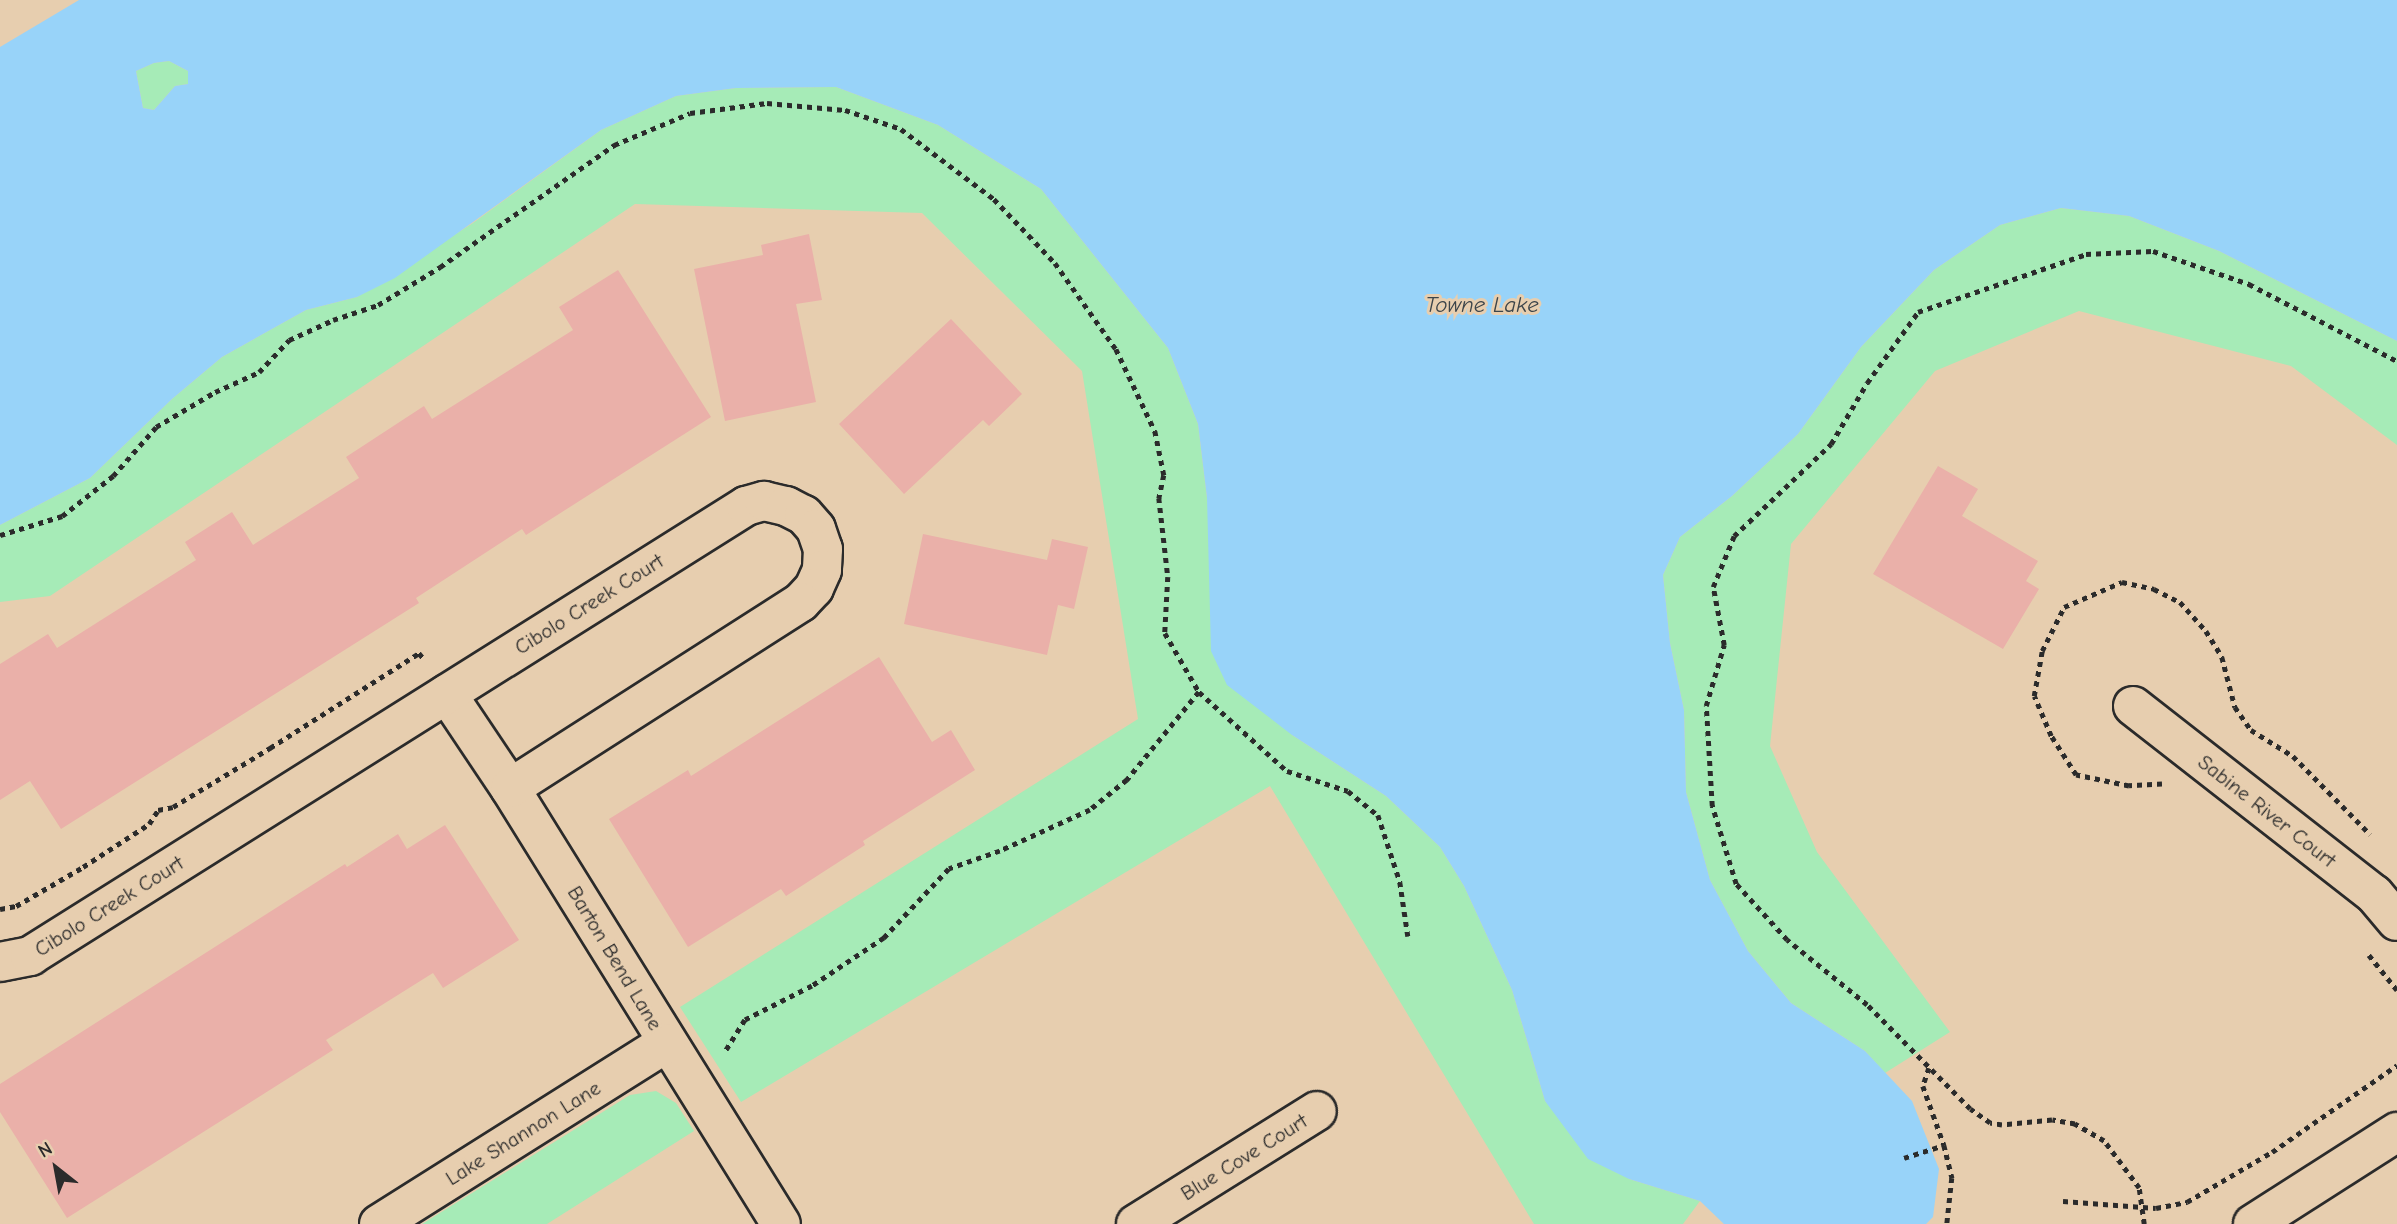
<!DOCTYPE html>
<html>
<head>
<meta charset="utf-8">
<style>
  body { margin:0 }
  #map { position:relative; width:2397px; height:1224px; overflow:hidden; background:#e7ceaf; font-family:"Comic Neue",sans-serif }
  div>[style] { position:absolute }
  .green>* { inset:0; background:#a6ebb7 }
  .water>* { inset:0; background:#98d3f9 }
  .building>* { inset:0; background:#eab0a9 }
  .path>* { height:4.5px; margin-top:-2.25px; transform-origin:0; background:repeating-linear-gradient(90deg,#2b2b2b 0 5px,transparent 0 10px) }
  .roads { filter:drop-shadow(2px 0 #2b2b2b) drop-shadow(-2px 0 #2b2b2b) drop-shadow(0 2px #2b2b2b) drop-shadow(0 -2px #2b2b2b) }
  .minor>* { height:38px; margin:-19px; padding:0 19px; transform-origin:19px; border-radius:19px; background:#e7ceaf }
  span { translate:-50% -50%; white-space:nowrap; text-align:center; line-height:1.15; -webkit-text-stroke:6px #e7ceaf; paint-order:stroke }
  .street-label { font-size:21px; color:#2b2b2b }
  .water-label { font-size:23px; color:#3b444a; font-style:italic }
  .north { position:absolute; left:21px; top:1133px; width:70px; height:70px; -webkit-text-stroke:5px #e7ceaf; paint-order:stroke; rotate:329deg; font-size:19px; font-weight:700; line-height:28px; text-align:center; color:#2b2b2b }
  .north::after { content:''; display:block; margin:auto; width:24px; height:32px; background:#2b2b2b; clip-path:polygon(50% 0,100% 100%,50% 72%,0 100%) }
</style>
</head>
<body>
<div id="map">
  <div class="green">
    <i style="clip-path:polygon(169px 61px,188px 71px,188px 84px,175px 86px,154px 110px,143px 108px,136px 71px,154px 63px)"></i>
    <i style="clip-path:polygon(836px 87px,938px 125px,1041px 189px,1168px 348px,1198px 424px,1207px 498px,1292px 735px,1386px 796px,1440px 847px,1464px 886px,1512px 990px,1545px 1101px,1629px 1179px,1700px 1201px,1683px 1224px,1534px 1224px,1270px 786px,741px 1102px,680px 1007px,1138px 719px,1082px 371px,922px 213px,635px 204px,50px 596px,0 602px,0 525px,90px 478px,172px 399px,222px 357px,306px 310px,357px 297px,473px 223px,601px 130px,676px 96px,736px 88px)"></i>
    <i style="clip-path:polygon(2061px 208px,2129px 216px,2219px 251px,2397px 341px,2397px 445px,2291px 366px,2079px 311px,1935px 371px,1791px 544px,1770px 746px,1817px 852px,1950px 1032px,1885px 1073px,1865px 1051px,1791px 1003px,1748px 951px,1710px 880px,1686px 792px,1684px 710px,1670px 643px,1663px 575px,1680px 537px,1732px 496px,1798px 434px,1861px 347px,1934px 270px,2000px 225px)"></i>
    <i style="clip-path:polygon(656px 1091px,676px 1103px,694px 1131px,547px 1224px,422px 1224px,630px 1095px)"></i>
  </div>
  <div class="water">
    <i style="clip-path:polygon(evenodd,79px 0,2397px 0,2397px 341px,2219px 251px,2129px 216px,2061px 208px,2000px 225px,1934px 270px,1861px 347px,1798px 434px,1732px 496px,1680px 537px,1663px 575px,1670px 643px,1684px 710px,1686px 792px,1710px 880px,1748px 951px,1791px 1003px,1865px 1051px,1912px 1101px,1939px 1169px,1933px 1217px,1926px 1224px,1724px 1224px,1700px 1201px,1629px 1179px,1588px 1159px,1545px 1101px,1512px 990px,1464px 886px,1440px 847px,1386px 796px,1292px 735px,1227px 685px,1211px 651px,1207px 498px,1198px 424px,1168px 348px,1041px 189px,938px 125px,836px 87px,736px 88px,676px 96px,601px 130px,395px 278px,357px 297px,306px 310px,222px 357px,172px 399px,90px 478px,0 525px,0 47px,79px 0,169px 61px,188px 71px,188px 84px,175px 86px,154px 110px,143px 108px,136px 71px,154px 63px,169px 61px)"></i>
  </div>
  <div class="building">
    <i style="clip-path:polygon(809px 234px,822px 300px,796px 304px,816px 402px,725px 421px,694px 269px,763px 255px,761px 245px)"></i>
    <i style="clip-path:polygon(618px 270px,711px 417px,526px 535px,522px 529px,416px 598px,419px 603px,61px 829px,30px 781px,0 800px,0 664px,48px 634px,57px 648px,196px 560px,185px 542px,232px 512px,253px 545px,359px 478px,346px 457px,424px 406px,432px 419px,573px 330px,559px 307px)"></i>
    <i style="clip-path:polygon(951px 319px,1022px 394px,989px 426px,983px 420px,904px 494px,839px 424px)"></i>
    <i style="clip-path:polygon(1938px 466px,1978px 489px,1962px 516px,2038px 561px,2026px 581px,2039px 589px,2003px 649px,1873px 574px)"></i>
    <i style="clip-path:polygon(923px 534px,1047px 560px,1052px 539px,1088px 547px,1074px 609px,1058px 605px,1047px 655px,904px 624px)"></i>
    <i style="clip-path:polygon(879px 657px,932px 742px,951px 730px,975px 770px,863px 841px,865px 845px,786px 896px,781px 889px,688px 947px,609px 819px,688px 770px,691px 776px)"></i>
    <i style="clip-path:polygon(445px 825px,519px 940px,443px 988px,433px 973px,326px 1040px,333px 1050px,67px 1218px,0 1112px,0 1084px,345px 864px,347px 867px,398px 834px,407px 849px)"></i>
  </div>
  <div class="path">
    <i style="left:0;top:535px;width:65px;rotate:-17deg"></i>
    <i style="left:62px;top:516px;width:65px;rotate:-38.1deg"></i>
    <i style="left:113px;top:476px;width:65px;rotate:-48.7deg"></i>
    <i style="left:156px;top:427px;width:69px;rotate:-30.7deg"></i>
    <i style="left:215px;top:392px;width:48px;rotate:-24.4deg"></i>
    <i style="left:259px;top:372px;width:44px;rotate:-46.8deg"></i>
    <i style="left:289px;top:340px;width:48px;rotate:-24.4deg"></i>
    <i style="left:333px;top:320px;width:47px;rotate:-18.4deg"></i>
    <i style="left:378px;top:305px;width:73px;rotate:-31.5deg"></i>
    <i style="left:440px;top:267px;width:213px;rotate:-35deg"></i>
    <i style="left:614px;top:145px;width:82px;rotate:-22.8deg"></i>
    <i style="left:690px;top:113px;width:78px;rotate:-7.4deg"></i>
    <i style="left:767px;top:103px;width:78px;rotate:5.1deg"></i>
    <i style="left:845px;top:110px;width:59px;rotate:18.7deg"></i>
    <i style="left:901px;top:129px;width:116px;rotate:37deg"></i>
    <i style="left:994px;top:199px;width:88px;rotate:46.4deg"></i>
    <i style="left:1055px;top:263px;width:105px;rotate:54.7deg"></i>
    <i style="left:1116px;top:349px;width:91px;rotate:64.6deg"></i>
    <i style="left:1155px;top:431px;width:45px;rotate:78.4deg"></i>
    <i style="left:1164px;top:475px;width:24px;rotate:102deg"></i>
    <i style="left:1159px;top:498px;width:80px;rotate:83.5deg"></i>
    <i style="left:1168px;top:577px;width:56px;rotate:93.1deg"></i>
    <i style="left:1165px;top:633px;width:68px;rotate:60deg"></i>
    <i style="left:1199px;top:692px;width:114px;rotate:129.3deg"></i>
    <i style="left:1127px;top:780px;width:48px;rotate:141deg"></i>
    <i style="left:1090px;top:810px;width:99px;rotate:155.5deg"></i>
    <i style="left:1000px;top:851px;width:54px;rotate:160.6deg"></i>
    <i style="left:949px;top:869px;width:95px;rotate:133.3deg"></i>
    <i style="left:884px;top:938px;width:87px;rotate:146.3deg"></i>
    <i style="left:812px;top:986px;width:75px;rotate:153.1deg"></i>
    <i style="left:745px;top:1020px;width:38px;rotate:122deg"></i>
    <i style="left:1199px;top:692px;width:118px;rotate:41.9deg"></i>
    <i style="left:1287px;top:771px;width:64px;rotate:18.2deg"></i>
    <i style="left:1348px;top:791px;width:38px;rotate:39deg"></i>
    <i style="left:1378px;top:815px;width:71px;rotate:71.8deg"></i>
    <i style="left:1400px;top:882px;width:55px;rotate:81.6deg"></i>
    <i style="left:2162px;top:784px;width:33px;rotate:177deg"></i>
    <i style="left:2129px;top:786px;width:54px;rotate:-168.3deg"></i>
    <i style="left:2076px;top:775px;width:46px;rotate:-122.7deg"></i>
    <i style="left:2051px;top:736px;width:43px;rotate:-113deg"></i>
    <i style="left:2034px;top:696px;width:46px;rotate:-79.9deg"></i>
    <i style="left:2042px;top:651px;width:49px;rotate:-63.4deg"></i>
    <i style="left:2064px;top:607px;width:63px;rotate:-23.3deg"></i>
    <i style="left:2122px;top:582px;width:33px;rotate:12deg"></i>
    <i style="left:2154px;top:589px;width:29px;rotate:27deg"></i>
    <i style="left:2180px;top:602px;width:39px;rotate:48deg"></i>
    <i style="left:2206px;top:631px;width:31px;rotate:58deg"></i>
    <i style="left:2222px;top:657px;width:52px;rotate:75.4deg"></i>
    <i style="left:2235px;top:707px;width:28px;rotate:55deg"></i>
    <i style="left:2251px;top:730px;width:49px;rotate:31.8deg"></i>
    <i style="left:2293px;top:756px;width:110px;rotate:45.4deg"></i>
    <i style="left:0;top:909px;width:16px;rotate:-11deg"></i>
    <i style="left:16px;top:906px;width:78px;rotate:-30.2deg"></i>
    <i style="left:83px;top:867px;width:79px;rotate:-33.1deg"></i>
    <i style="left:149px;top:824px;width:17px;rotate:-57deg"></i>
    <i style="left:158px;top:810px;width:15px;rotate:-11deg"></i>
    <i style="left:173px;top:807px;width:114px;rotate:-31.3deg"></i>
    <i style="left:270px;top:748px;width:177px;rotate:-32.5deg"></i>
    <i style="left:419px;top:653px;width:8px;rotate:50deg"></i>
    <i style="left:2369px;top:955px;width:45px;rotate:51.3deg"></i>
    <i style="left:1929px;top:1068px;width:19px;rotate:108deg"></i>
    <i style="left:1923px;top:1086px;width:63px;rotate:70.4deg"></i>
    <i style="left:1944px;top:1145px;width:34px;rotate:76deg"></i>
    <i style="left:1952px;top:1178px;width:46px;rotate:96.2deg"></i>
    <i style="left:1904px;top:1158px;width:42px;rotate:-18deg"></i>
    <i style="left:2063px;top:1201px;width:93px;rotate:4.3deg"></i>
    <i style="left:2156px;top:1208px;width:32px;rotate:-11deg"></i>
    <i style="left:2187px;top:1202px;width:99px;rotate:-30.5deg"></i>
    <i style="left:2272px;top:1152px;width:152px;rotate:-34.8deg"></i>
    <i style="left:2144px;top:1224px;width:36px;rotate:-98deg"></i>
    <i style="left:2139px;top:1188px;width:59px;rotate:-126.7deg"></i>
    <i style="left:2104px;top:1141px;width:34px;rotate:-150deg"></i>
    <i style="left:2075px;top:1124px;width:23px;rotate:-170deg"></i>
    <i style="left:2052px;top:1120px;width:50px;rotate:174.3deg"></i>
    <i style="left:2002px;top:1125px;width:12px;rotate:-171deg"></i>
    <i style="left:1990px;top:1123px;width:24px;rotate:-145deg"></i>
    <i style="left:1970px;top:1109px;width:146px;rotate:-134.7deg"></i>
    <i style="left:1867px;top:1005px;width:103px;rotate:-140.9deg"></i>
    <i style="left:1787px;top:940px;width:76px;rotate:-132.3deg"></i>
    <i style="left:1736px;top:884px;width:82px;rotate:-107.1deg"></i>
    <i style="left:1712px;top:806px;width:100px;rotate:-93.4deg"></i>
    <i style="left:1706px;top:706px;width:64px;rotate:-73.6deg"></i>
    <i style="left:1724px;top:645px;width:59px;rotate:-100.7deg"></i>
    <i style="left:1713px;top:587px;width:55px;rotate:-67.6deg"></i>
    <i style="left:1734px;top:536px;width:134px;rotate:-43.5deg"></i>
    <i style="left:1831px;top:444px;width:71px;rotate:-59.5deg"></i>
    <i style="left:1867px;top:383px;width:87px;rotate:-54.3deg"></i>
    <i style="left:1918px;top:312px;width:178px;rotate:-19deg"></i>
    <i style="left:2086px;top:254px;width:67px;rotate:-2.6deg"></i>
    <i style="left:2153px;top:251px;width:102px;rotate:19deg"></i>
    <i style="left:2249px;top:284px;width:167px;rotate:27.5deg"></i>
  </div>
  <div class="roads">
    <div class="minor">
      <i style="left:447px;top:694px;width:113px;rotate:56.2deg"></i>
      <i style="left:510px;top:788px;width:513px;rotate:58.14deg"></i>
      <i style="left:2133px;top:706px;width:306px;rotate:38deg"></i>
      <i style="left:2374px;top:894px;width:35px;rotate:50deg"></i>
      <i style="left:0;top:962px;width:31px;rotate:-11deg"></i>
      <i style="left:30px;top:956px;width:846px;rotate:-32.15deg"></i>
      <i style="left:746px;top:506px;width:19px;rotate:-16deg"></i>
      <i style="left:764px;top:501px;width:23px;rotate:13deg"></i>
      <i style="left:786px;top:506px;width:20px;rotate:27deg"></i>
      <i style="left:804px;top:515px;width:18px;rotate:49deg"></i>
      <i style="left:816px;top:529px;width:21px;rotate:71deg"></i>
      <i style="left:823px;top:549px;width:21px;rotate:93deg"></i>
      <i style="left:822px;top:570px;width:20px;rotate:114deg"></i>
      <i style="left:814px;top:588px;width:19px;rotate:133deg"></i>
      <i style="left:801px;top:602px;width:345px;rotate:147.4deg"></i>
      <i style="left:379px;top:1224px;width:339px;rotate:-32.2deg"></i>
      <i style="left:1136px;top:1224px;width:213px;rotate:-32deg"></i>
      <i style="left:2253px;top:1224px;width:171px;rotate:-32.6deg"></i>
    </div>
  </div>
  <div class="street-label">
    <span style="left:589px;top:604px;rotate:-32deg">Cibolo Creek Court</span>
    <span style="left:2267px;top:811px;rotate:38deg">Sabine River Court</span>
    <span style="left:109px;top:906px;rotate:-32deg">Cibolo Creek Court</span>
    <span style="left:615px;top:958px;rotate:59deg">Barton Bend Lane</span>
    <span style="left:523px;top:1133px;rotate:-32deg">Lake Shannon Lane</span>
    <span style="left:1244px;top:1157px;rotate:-32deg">Blue Cove Court</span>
  </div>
  <div class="water-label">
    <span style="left:1482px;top:305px">Towne Lake</span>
  </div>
  <div class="north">N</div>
</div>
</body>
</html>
